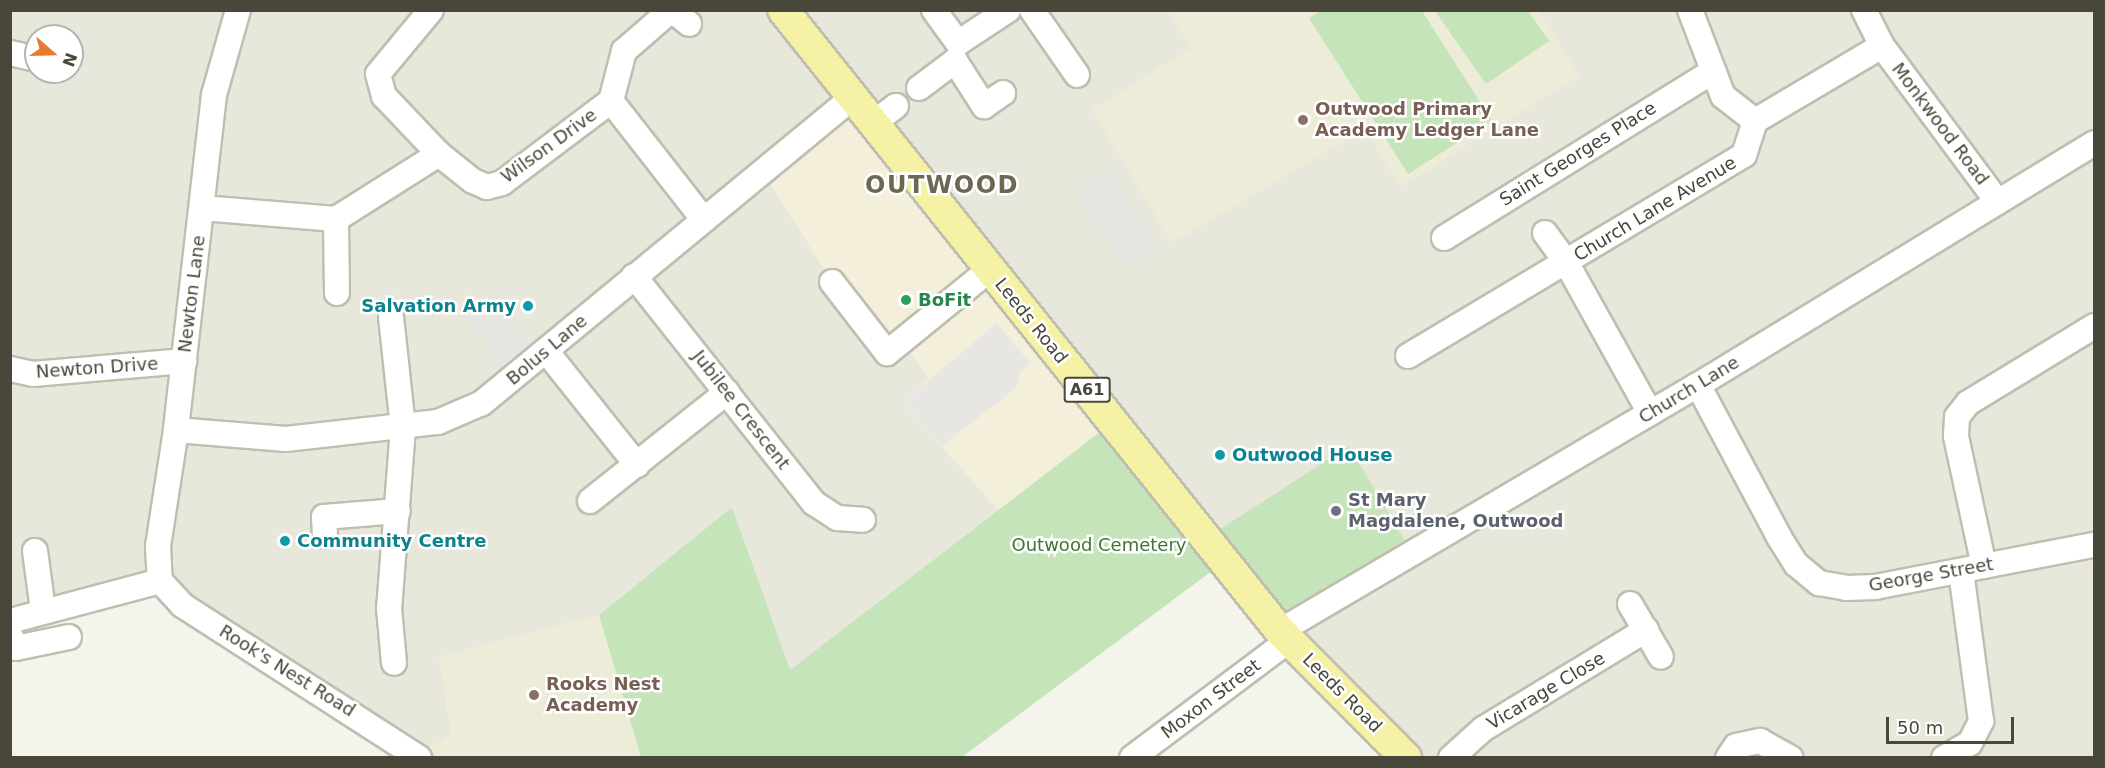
<!DOCTYPE html>
<html>
<head>
<meta charset="utf-8">
<style>
  body { margin:0 }
  #map { position:relative; width:2105px; height:768px; overflow:hidden; background:#f5f4ec; font-family:"DejaVu Sans",sans-serif }
  div>[style] { position:absolute }
  .residential>* { inset:0; background:#e8e7db }
  .commercial>* { inset:0; background:#f4efda }
  .education>* { inset:0; background:#ececd8 }
  .green>* { inset:0; background:#c6e4b9 }
  .parking>* { inset:0; background:#e7e6e3 }
  .roads { filter:drop-shadow(2px 0 #bfbeaf) drop-shadow(-2px 0 #bfbeaf) drop-shadow(0 2px #bfbeaf) drop-shadow(0 -2px #bfbeaf) }
  .minor>* { height:24px; margin:-12px; padding:0 12px; transform-origin:12px; border-radius:12px; background:#fff }
  .major>* { height:30px; margin:-15px; padding:0 15px; transform-origin:15px; border-radius:15px; background:#f5f2a5 }
  .dots>* { width:16px; height:16px; translate:-50% -50%; box-sizing:border-box; border:3px solid #fff; border-radius:50% }
  span { translate:-50% -50%; white-space:nowrap; text-align:center; line-height:1.15; -webkit-text-stroke:5px #fff; paint-order:stroke }
  .shield-label span { padding:2px 4px; background:#fff; border:2px solid; border-radius:4px; -webkit-text-stroke-width:0 }
  .shield-label { font-size:16px; color:#49473a; font-weight:700 }
  .education-label { font-size:18px; color:#785e54; font-weight:700 }
  .left { translate:0 -50%; text-align:left }
  .street-label { font-size:18px; color:#49473a }
  .leisure-label { font-size:18px; color:#27864d; font-weight:700 }
  .culture-label { font-size:18px; color:#0d838f; font-weight:700 }
  .right { translate:-100% -50%; text-align:right }
  .worship-label { font-size:18px; color:#5b616d; font-weight:700 }
  .park-label { font-size:18px; color:#3b7632 }
  .district-label { font-size:24px; color:#6a6752; font-weight:700; letter-spacing:1.5px }
  .frame { position:absolute; inset:0; border:12px solid #49473a; pointer-events:none }
  .north { position:absolute; left:24px; top:24px; width:60px; height:60px; box-sizing:border-box; background:#fff; border:2px solid #b6b5b0; border-radius:50%; rotate:110deg; font-size:16px; font-weight:700; line-height:24px; text-align:center; color:#49473a }
  .north::after { content:''; display:block; margin:auto; width:21px; height:27px; background:#e67a32; clip-path:polygon(50% 0,100% 100%,50% 72%,0 100%) }
  .scale { position:absolute; left:1886px; top:717px; width:128px; height:27px; box-sizing:border-box; border:3px solid #49473a; border-top:0; padding-left:8px; font-size:18px; line-height:21px; white-space:nowrap; color:#49473a; -webkit-text-stroke:4px #fff; paint-order:stroke }
</style>
</head>
<body>
<div id="map">
  <div class="residential">
    <i style="clip-path:polygon(evenodd,10px 11px,2094px 11px,2094px 757px,1406px 757px,1280px 631px,1349px 446px,1206px 538px,901px 341px,930px 378px,903px 402px,998px 510px,789px 671px,732px 507px,599px 615px,440px 657px,451px 734px,417px 756px,160px 581px,11px 621px,10px 11px,36px 36px,72px 36px,72px 72px,36px 72px,36px 36px)"></i>
  </div>
  <div class="commercial">
    <i style="clip-path:polygon(852px 98px,1113px 422px,998px 510px,903px 402px,929px 378px,901px 341px,887px 353px,832px 282px,763px 172px)"></i>
  </div>
  <div class="education">
    <i style="clip-path:polygon(1167px 11px,1539px 11px,1579px 76px,1401px 187px,1365px 129px,1172px 243px,1092px 110px,1191px 48px)"></i>
    <i style="clip-path:polygon(599px 615px,641px 757px,417px 756px,451px 734px,439px 657px)"></i>
  </div>
  <div class="green">
    <i style="clip-path:polygon(1321px 11px,1422px 11px,1492px 121px,1408px 174px,1309px 18px)"></i>
    <i style="clip-path:polygon(1435px 11px,1528px 11px,1549px 41px,1486px 84px)"></i>
    <i style="clip-path:polygon(1113px 422px,1206px 538px,1349px 446px,1412px 553px,1280px 631px,1224px 562px,962px 757px,641px 757px,599px 615px,732px 507px,790px 670px)"></i>
  </div>
  <div class="parking">
    <i style="clip-path:polygon(1109px 170px,1157px 247px,1125px 268px,1075px 190px)"></i>
    <i style="clip-path:polygon(491px 298px,531px 351px,506px 370px,466px 317px)"></i>
    <i style="clip-path:polygon(997px 323px,1030px 363px,1019px 374px,1017px 387px,942px 446px,903px 402px)"></i>
  </div>
  <div class="roads">
    <div class="minor">
      <i style="left:238px;top:10px;width:88px;rotate:105.8deg"></i>
      <i style="left:214px;top:95px;width:337px;rotate:96.5deg"></i>
      <i style="left:176px;top:430px;width:117px;rotate:98.8deg"></i>
      <i style="left:158px;top:546px;width:35px;rotate:87deg"></i>
      <i style="left:160px;top:581px;width:33px;rotate:47deg"></i>
      <i style="left:182px;top:605px;width:282px;rotate:32.8deg"></i>
      <i style="left:431px;top:10px;width:83px;rotate:129.6deg"></i>
      <i style="left:378px;top:74px;width:23px;rotate:75deg"></i>
      <i style="left:384px;top:96px;width:80px;rotate:46.5deg"></i>
      <i style="left:672px;top:10px;width:22px;rotate:39deg"></i>
      <i style="left:934px;top:10px;width:41px;rotate:54deg"></i>
      <i style="left:958px;top:43px;width:60px;rotate:-33.4deg"></i>
      <i style="left:1032px;top:10px;width:79px;rotate:55.3deg"></i>
      <i style="left:1690px;top:10px;width:92px;rotate:69deg"></i>
      <i style="left:1723px;top:96px;width:41px;rotate:38deg"></i>
      <i style="left:1864px;top:10px;width:40px;rotate:63.4deg"></i>
      <i style="left:1882px;top:46px;width:194px;rotate:53.4deg"></i>
      <i style="left:10px;top:53px;width:27px;rotate:13deg"></i>
      <i style="left:919px;top:88px;width:45px;rotate:-36.9deg"></i>
      <i style="left:955px;top:61px;width:54px;rotate:57.2deg"></i>
      <i style="left:984px;top:106px;width:23px;rotate:-34deg"></i>
      <i style="left:611px;top:101px;width:151px;rotate:52deg"></i>
      <i style="left:1755px;top:121px;width:147px;rotate:-30.6deg"></i>
      <i style="left:872px;top:124px;width:30px;rotate:-37deg"></i>
      <i style="left:202px;top:208px;width:134px;rotate:4.7deg"></i>
      <i style="left:1545px;top:233px;width:36px;rotate:54deg"></i>
      <i style="left:1566px;top:262px;width:173px;rotate:60.9deg"></i>
      <i style="left:1444px;top:238px;width:317px;rotate:-31.8deg"></i>
      <i style="left:634px;top:276px;width:290px;rotate:51.6deg"></i>
      <i style="left:814px;top:503px;width:27px;rotate:33deg"></i>
      <i style="left:837px;top:518px;width:26px;rotate:4deg"></i>
      <i style="left:832px;top:282px;width:90px;rotate:52.2deg"></i>
      <i style="left:887px;top:353px;width:132px;rotate:-39.1deg"></i>
      <i style="left:337px;top:293px;width:74px;rotate:-90.8deg"></i>
      <i style="left:336px;top:219px;width:122px;rotate:-32.3deg"></i>
      <i style="left:439px;top:154px;width:43px;rotate:38.5deg"></i>
      <i style="left:473px;top:181px;width:15px;rotate:23deg"></i>
      <i style="left:487px;top:187px;width:16px;rotate:-15deg"></i>
      <i style="left:502px;top:183px;width:136px;rotate:-37deg"></i>
      <i style="left:611px;top:101px;width:52px;rotate:-75.4deg"></i>
      <i style="left:624px;top:51px;width:62px;rotate:-41.1deg"></i>
      <i style="left:391px;top:317px;width:112px;rotate:83.8deg"></i>
      <i style="left:403px;top:428px;width:181px;rotate:94.4deg"></i>
      <i style="left:389px;top:608px;width:55px;rotate:84.8deg"></i>
      <i style="left:546px;top:351px;width:146px;rotate:51.4deg"></i>
      <i style="left:1408px;top:356px;width:392px;rotate:-30.9deg"></i>
      <i style="left:1744px;top:155px;width:36px;rotate:-72deg"></i>
      <i style="left:10px;top:369px;width:24px;rotate:12deg"></i>
      <i style="left:33px;top:374px;width:152px;rotate:-4.9deg"></i>
      <i style="left:1698px;top:385px;width:172px;rotate:61.9deg"></i>
      <i style="left:1779px;top:537px;width:32px;rotate:58deg"></i>
      <i style="left:1796px;top:564px;width:30px;rotate:40deg"></i>
      <i style="left:1819px;top:583px;width:27px;rotate:10deg"></i>
      <i style="left:1846px;top:588px;width:29px;rotate:-2deg"></i>
      <i style="left:1875px;top:587px;width:223px;rotate:-10.9deg"></i>
      <i style="left:176px;top:430px;width:110px;rotate:4.7deg"></i>
      <i style="left:286px;top:439px;width:153px;rotate:-6.4deg"></i>
      <i style="left:438px;top:422px;width:48px;rotate:-23.4deg"></i>
      <i style="left:482px;top:403px;width:480px;rotate:-39.5deg"></i>
      <i style="left:590px;top:501px;width:175px;rotate:-38.5deg"></i>
      <i style="left:325px;top:536px;width:19px;rotate:-93deg"></i>
      <i style="left:324px;top:517px;width:74px;rotate:-4.6deg"></i>
      <i style="left:35px;top:551px;width:60px;rotate:82.3deg"></i>
      <i style="left:1984px;top:566px;width:133px;rotate:-102.2deg"></i>
      <i style="left:1956px;top:436px;width:19px;rotate:-87deg"></i>
      <i style="left:1957px;top:417px;width:18px;rotate:-52deg"></i>
      <i style="left:1968px;top:403px;width:148px;rotate:-31.4deg"></i>
      <i style="left:1630px;top:604px;width:61px;rotate:59.7deg"></i>
      <i style="left:10px;top:621px;width:155px;rotate:-14.9deg"></i>
      <i style="left:1280px;top:631px;width:485px;rotate:-30.5deg"></i>
      <i style="left:1698px;top:385px;width:464px;rotate:-31.4deg"></i>
      <i style="left:10px;top:635px;width:14px;rotate:65deg"></i>
      <i style="left:16px;top:648px;width:54px;rotate:-11.7deg"></i>
      <i style="left:1132px;top:758px;width:196px;rotate:-36.9deg"></i>
      <i style="left:1451px;top:758px;width:43px;rotate:-42.2deg"></i>
      <i style="left:1483px;top:729px;width:191px;rotate:-31.3deg"></i>
      <i style="left:1728px;top:758px;width:14px;rotate:-56deg"></i>
      <i style="left:1736px;top:746px;width:25px;rotate:-12deg"></i>
      <i style="left:1760px;top:741px;width:35px;rotate:29deg"></i>
      <i style="left:1944px;top:758px;width:30px;rotate:-30deg"></i>
      <i style="left:1970px;top:743px;width:25px;rotate:-63deg"></i>
      <i style="left:1981px;top:721px;width:151px;rotate:-97.6deg"></i>
    </div>
    <div class="major">
      <i style="left:783px;top:10px;width:795px;rotate:51.33deg"></i>
      <i style="left:1280px;top:631px;width:179px;rotate:45.2deg"></i>
    </div>
  </div>
  <div class="dots">
    <i style="left:1303px;top:120px;background:#8d6e63"></i>
    <i style="left:906px;top:300px;background:#2e9e5b"></i>
    <i style="left:528px;top:306px;background:#0f9aa8"></i>
    <i style="left:1220px;top:455px;background:#0f9aa8"></i>
    <i style="left:1336px;top:511px;background:#6b7280"></i>
    <i style="left:285px;top:541px;background:#0f9aa8"></i>
    <i style="left:534px;top:695px;background:#8d6e63"></i>
  </div>
  <div class="shield-label">
    <span style="left:1087px;top:390px">A61</span>
  </div>
  <div class="education-label">
    <span class="left" style="left:1315px;top:120px">Outwood Primary<br>Academy Ledger Lane</span>
    <span class="left" style="left:546px;top:695px">Rooks Nest<br>Academy</span>
  </div>
  <div class="street-label">
    <span style="left:1940px;top:124px;rotate:53deg">Monkwood Road</span>
    <span style="left:549px;top:146px;rotate:-36deg">Wilson Drive</span>
    <span style="left:1578px;top:154px;rotate:-32deg">Saint Georges Place</span>
    <span style="left:1655px;top:209px;rotate:-31deg">Church Lane Avenue</span>
    <span style="left:192px;top:294px;rotate:-83deg">Newton Lane</span>
    <span style="left:1031px;top:321px;rotate:51deg">Leeds Road</span>
    <span style="left:547px;top:350px;rotate:-40deg">Bolus Lane</span>
    <span style="left:97px;top:368px;rotate:-4deg">Newton Drive</span>
    <span style="left:1689px;top:390px;rotate:-31deg">Church Lane</span>
    <span style="left:741px;top:410px;rotate:52deg">Jubilee Crescent</span>
    <span style="left:1931px;top:575px;rotate:-10deg">George Street</span>
    <span style="left:287px;top:671px;rotate:32deg">Rook's Nest Road</span>
    <span style="left:1546px;top:691px;rotate:-31deg">Vicarage Close</span>
    <span style="left:1342px;top:693px;rotate:45deg">Leeds Road</span>
    <span style="left:1211px;top:699px;rotate:-37deg">Moxon Street</span>
  </div>
  <div class="leisure-label">
    <span class="left" style="left:918px;top:300px">BoFit</span>
  </div>
  <div class="culture-label">
    <span class="right" style="left:516px;top:306px">Salvation Army</span>
    <span class="left" style="left:1232px;top:455px">Outwood House</span>
    <span class="left" style="left:297px;top:541px">Community Centre</span>
  </div>
  <div class="worship-label">
    <span class="left" style="left:1348px;top:511px">St Mary<br>Magdalene, Outwood</span>
  </div>
  <div class="park-label">
    <span style="left:1099px;top:545px">Outwood Cemetery</span>
  </div>
  <div class="district-label">
    <span style="left:942px;top:186px">OUTWOOD</span>
  </div>
  <div class="frame"></div>
  <div class="north">N</div>
  <div class="scale">50 m</div>
</div>
</body>
</html>
